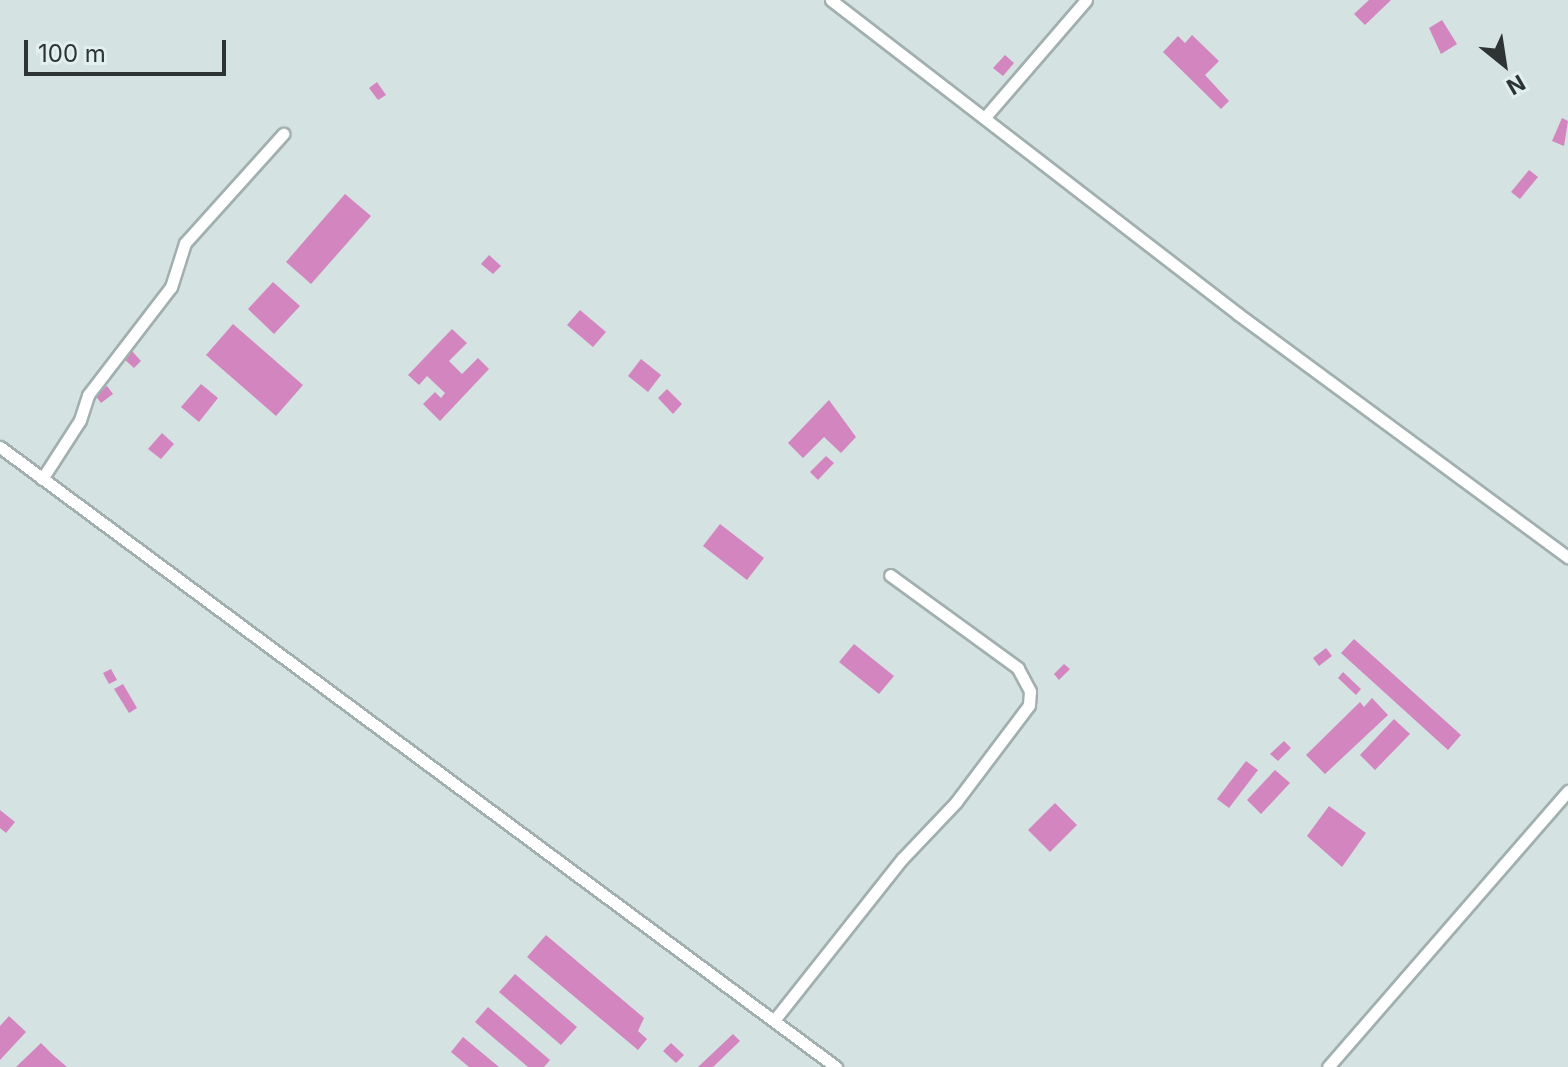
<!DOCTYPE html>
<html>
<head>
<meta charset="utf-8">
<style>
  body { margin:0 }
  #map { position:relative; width:1568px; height:1067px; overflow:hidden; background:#d4e2e2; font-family:Inter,sans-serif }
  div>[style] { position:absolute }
  .building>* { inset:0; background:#d385bf }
  .roads { filter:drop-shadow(2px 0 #a1afaf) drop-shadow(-2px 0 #a1afaf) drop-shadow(0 2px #a1afaf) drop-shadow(0 -2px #a1afaf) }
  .street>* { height:11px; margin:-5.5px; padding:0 5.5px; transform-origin:5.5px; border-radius:5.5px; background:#fff }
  span { translate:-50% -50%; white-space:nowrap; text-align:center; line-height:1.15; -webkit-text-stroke:8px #e1efef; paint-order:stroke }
  .north { position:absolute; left:1464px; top:24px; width:80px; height:80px; -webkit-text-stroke:6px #e1efef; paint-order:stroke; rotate:150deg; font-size:22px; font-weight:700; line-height:32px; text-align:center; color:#2e3333 }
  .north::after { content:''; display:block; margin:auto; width:28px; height:36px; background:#2e3333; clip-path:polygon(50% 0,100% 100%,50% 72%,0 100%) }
  .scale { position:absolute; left:24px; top:40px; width:202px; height:36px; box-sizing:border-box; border:4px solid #2e3333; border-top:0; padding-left:10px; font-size:24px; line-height:28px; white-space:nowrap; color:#2e3333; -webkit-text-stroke:6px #e1efef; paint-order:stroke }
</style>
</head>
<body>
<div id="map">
  <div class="building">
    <i style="clip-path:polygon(1369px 0,1391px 0,1365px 25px,1354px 14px)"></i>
    <i style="clip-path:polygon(1442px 20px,1457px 44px,1441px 54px,1429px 28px)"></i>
    <i style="clip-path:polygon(1192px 35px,1219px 61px,1205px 75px,1229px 101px,1221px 109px,1163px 52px,1178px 36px,1185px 43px)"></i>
    <i style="clip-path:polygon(1005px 55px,1014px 63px,1003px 76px,993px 68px)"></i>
    <i style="clip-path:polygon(377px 82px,386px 95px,378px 100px,369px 88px)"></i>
    <i style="clip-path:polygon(1562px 118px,1568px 121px,1564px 146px,1552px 141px)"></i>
    <i style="clip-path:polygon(1529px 170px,1538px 177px,1520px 199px,1511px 192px)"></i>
    <i style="clip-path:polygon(345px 194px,371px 216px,311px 284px,286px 262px)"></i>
    <i style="clip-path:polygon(489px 255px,501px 266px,493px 274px,481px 264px)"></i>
    <i style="clip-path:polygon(273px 282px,300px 306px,274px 334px,248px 309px)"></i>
    <i style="clip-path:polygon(580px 310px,606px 332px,593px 347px,567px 325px)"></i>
    <i style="clip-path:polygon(233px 324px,303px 385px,276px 416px,206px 355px)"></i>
    <i style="clip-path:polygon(452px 329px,467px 343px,449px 361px,462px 374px,478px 358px,489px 369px,440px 421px,423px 404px,435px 392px,441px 398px,445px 393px,427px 376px,419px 385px,408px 375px)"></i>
    <i style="clip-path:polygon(131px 350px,141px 361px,134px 368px,123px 358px)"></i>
    <i style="clip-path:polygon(641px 359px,661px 375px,648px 392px,628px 376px)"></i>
    <i style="clip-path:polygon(201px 384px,218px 398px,199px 422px,181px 407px)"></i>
    <i style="clip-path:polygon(107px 386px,113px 394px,101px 403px,95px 395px)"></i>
    <i style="clip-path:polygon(667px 389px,682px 404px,673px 414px,658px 398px)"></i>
    <i style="clip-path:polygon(829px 400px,856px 437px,841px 453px,824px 437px,803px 458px,788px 443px)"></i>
    <i style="clip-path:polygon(162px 433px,174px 444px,161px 459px,148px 449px)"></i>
    <i style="clip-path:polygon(826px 456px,834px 463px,818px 480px,810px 472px)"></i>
    <i style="clip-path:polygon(720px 524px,764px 558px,747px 580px,703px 546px)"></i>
    <i style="clip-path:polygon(1354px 639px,1461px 735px,1448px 750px,1341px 653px)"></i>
    <i style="clip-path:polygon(854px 644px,894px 676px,879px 694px,839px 662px)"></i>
    <i style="clip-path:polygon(1326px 648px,1332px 656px,1319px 666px,1313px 658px)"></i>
    <i style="clip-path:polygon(1064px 664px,1070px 669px,1059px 680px,1054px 674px)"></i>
    <i style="clip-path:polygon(111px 669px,117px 680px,109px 684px,103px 673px)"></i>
    <i style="clip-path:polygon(1343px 672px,1361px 689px,1356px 695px,1338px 678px)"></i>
    <i style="clip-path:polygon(123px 684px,137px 708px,129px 713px,114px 689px)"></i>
    <i style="clip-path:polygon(1372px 698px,1388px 715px,1325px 774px,1306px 755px,1360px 702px,1364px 707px)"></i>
    <i style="clip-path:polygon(1394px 719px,1410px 734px,1375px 770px,1360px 755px)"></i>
    <i style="clip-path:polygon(1284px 741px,1291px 748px,1278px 761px,1270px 754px)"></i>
    <i style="clip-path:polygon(1246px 761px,1258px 770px,1229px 808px,1217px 799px)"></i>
    <i style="clip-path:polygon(1275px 770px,1290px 783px,1261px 814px,1247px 800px)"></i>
    <i style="clip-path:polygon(1055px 803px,1077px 825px,1050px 852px,1028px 830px)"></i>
    <i style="clip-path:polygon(1329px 806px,1366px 833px,1342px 867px,1307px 836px)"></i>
    <i style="clip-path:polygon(0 810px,15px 822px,6px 833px,0 828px)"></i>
    <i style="clip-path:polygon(546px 935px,644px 1018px,638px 1031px,647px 1039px,638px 1050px,527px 957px)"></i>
    <i style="clip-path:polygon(515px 974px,577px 1027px,561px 1045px,499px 992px)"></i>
    <i style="clip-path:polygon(488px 1007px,550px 1060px,544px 1067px,528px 1067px,475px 1022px)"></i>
    <i style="clip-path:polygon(9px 1016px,26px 1032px,0 1060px,0 1026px)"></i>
    <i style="clip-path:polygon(733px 1034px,740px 1041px,713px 1067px,698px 1067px)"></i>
    <i style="clip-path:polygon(463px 1037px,499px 1067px,469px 1067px,451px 1052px)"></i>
    <i style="clip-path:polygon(41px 1043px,53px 1055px,67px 1067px,16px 1067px)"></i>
    <i style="clip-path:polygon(671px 1043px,684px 1055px,676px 1063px,663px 1051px)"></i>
  </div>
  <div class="roads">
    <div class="street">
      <i style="left:831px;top:0;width:514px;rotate:37.65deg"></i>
      <i style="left:1238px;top:314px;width:410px;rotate:36.4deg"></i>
      <i style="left:986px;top:116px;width:153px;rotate:-49.2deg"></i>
      <i style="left:0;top:447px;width:1041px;rotate:36.56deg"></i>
      <i style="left:42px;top:479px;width:70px;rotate:-57.2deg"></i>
      <i style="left:80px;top:420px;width:26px;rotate:-72deg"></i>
      <i style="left:88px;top:395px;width:136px;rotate:-52.5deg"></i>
      <i style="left:171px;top:287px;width:46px;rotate:-72.3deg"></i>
      <i style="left:185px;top:243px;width:147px;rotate:-48deg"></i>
      <i style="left:775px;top:1019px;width:204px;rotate:-51.6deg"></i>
      <i style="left:902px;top:859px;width:79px;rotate:-46.5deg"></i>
      <i style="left:956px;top:802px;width:121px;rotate:-53deg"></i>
      <i style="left:1029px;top:705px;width:14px;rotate:-86deg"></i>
      <i style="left:1030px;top:691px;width:26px;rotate:-118deg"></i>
      <i style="left:1018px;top:668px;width:158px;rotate:-144deg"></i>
      <i style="left:1328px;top:1067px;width:366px;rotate:-49deg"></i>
    </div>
  </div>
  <div class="north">N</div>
  <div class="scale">100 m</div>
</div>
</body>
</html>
